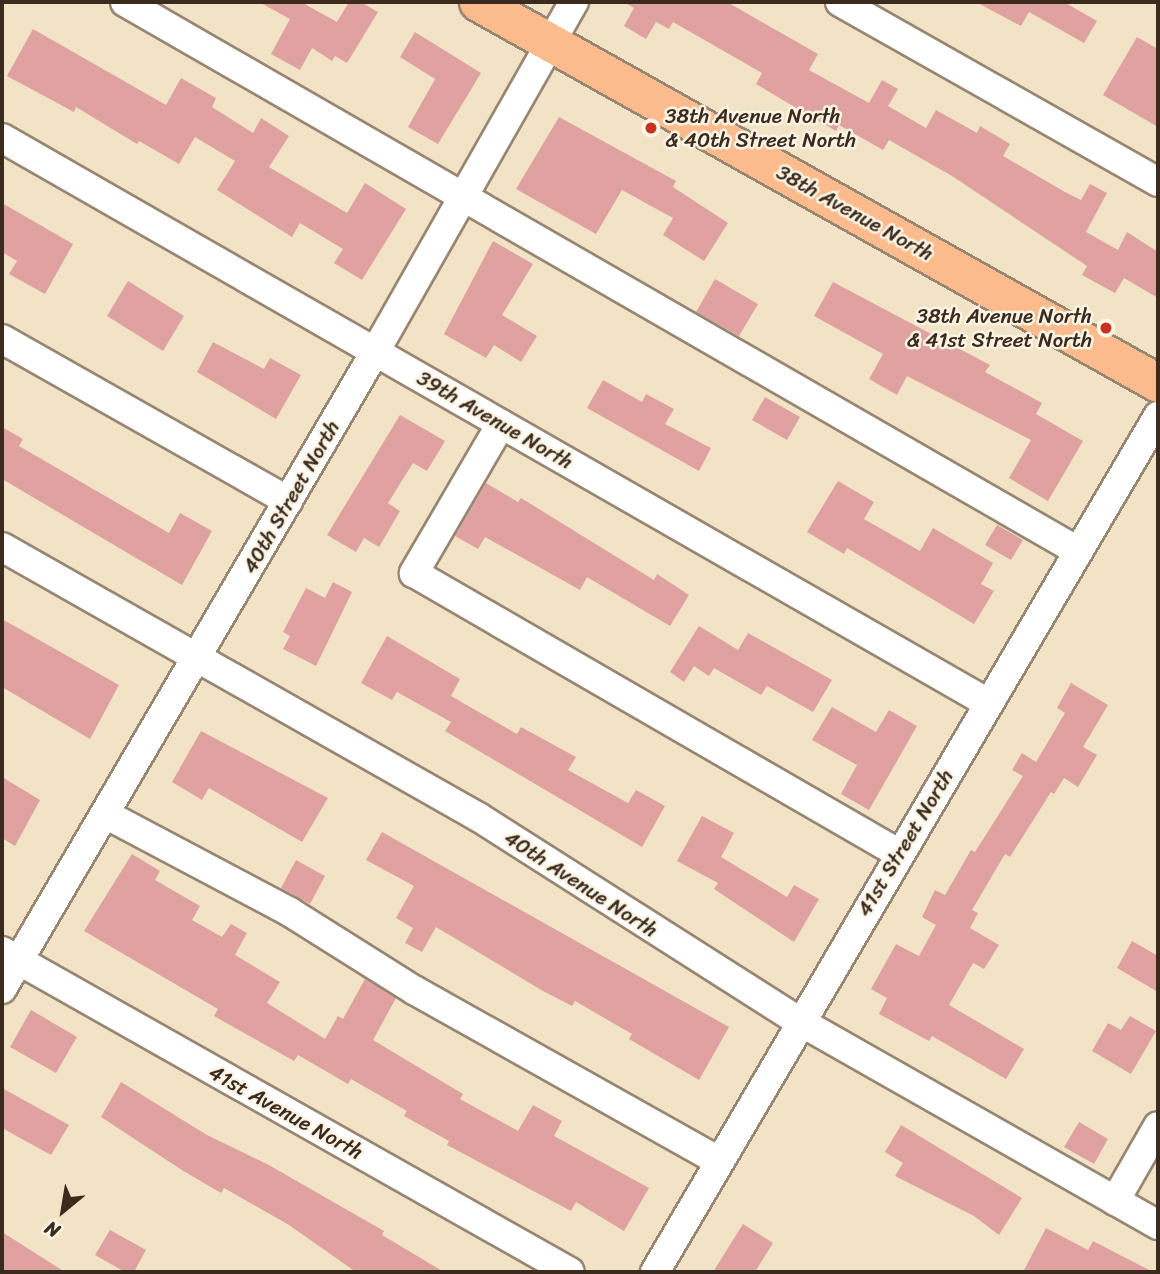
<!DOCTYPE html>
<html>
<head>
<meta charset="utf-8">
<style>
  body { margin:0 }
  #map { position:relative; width:1160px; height:1274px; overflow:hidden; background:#f2e3c6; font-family:Sriracha,sans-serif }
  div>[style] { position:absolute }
  .building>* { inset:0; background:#dfa2a0 }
  .roads { filter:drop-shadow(2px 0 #968672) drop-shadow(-2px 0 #968672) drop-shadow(0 2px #968672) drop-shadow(0 -2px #968672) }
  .minor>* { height:28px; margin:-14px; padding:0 14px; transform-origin:14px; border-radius:14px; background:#fff }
  .major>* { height:37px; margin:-18.5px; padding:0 18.5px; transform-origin:18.5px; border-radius:18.5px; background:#fbbb8d }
  .dots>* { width:19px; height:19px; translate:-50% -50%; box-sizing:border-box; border:4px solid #fcf5e5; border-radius:50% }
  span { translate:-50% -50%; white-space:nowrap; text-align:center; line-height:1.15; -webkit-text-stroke:5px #fcf5e5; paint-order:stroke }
  .poi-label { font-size:21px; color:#3b2a1e }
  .left { translate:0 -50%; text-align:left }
  .right { translate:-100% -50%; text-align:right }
  .street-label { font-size:21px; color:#3b2a1e }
  .frame { position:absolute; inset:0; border:4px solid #3b2a1e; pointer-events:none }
  .north { position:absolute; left:28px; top:1176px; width:70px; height:70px; -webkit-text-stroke:5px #fcf5e5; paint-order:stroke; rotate:210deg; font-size:19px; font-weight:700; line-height:28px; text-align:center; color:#3b2a1e }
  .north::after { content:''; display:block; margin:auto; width:24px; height:32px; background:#3b2a1e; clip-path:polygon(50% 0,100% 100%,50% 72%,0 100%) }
</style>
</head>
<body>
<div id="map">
  <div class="building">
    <i style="clip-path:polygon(259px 2px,301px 2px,337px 22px,349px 2px,361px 2px,378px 12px,347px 63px,335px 56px,332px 61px,312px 48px,300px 70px,271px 54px,290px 19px)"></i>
    <i style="clip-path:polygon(624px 2px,727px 2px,818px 54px,809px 70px,869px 103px,882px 80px,898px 89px,888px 106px,926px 128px,936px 110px,977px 133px,980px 126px,1010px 144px,1003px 156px,1065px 192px,1081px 200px,1090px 184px,1107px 193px,1086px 232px,1118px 250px,1127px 232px,1158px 252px,1158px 298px,1124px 278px,1115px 293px,1082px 275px,1087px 266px,952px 176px,889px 140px,883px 150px,839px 125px,836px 131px,808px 115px,756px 84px,762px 73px,673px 22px,669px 29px,656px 22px,646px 39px,624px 26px,634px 8px)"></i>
    <i style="clip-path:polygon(976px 2px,1064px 2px,1097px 21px,1084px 43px,1029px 12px,1021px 26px)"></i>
    <i style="clip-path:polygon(33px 29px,166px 105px,181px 78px,216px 98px,212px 107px,253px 133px,261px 118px,289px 136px,269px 167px,347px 213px,365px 183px,406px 209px,362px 280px,334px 263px,343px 249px,300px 223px,292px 237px,217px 190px,235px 161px,195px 137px,179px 164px,139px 141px,137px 144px,76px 107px,74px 112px,7px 76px)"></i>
    <i style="clip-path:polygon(415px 32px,481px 73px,438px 144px,408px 127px,435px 79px,400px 57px)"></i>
    <i style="clip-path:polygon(1137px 37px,1158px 49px,1158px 127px,1103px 95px)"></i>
    <i style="clip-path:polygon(559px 117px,676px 181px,673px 187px,728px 223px,704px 261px,663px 235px,673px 218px,622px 190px,596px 234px,516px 189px)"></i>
    <i style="clip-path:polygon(2px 203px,73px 244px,45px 294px,9px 274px,17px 261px,2px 252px)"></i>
    <i style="clip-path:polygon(493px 241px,533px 264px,502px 315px,537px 336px,521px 362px,494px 345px,486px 358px,444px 334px)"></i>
    <i style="clip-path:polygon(715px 279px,758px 304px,739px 336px,696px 312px)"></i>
    <i style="clip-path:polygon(128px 281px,184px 316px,163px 351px,107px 316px)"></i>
    <i style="clip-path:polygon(833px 282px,990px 365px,985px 372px,1042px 403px,1036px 414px,1083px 441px,1048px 501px,1009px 478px,1031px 440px,907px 376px,897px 395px,869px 379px,883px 354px,814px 316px)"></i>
    <i style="clip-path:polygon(213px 342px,264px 369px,270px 358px,301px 375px,276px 419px,197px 372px)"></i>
    <i style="clip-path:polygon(603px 380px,642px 402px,646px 394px,674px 409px,665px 424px,711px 448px,699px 471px,587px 408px)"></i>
    <i style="clip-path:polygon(765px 397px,800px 417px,787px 440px,752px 420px)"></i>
    <i style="clip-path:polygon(400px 415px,445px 441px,427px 471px,413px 463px,388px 503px,400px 511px,379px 547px,364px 538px,356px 552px,327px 535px)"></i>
    <i style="clip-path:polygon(2px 427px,23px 439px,19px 446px,169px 533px,180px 513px,212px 531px,182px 585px,2px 479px)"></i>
    <i style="clip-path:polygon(838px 481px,874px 502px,864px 519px,920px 551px,933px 528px,993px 563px,981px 584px,994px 591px,974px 624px,847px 548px,844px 554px,807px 532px)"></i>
    <i style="clip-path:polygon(486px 483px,518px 502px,521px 498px,654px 580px,657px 574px,689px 595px,670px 626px,587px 577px,580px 590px,485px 537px,478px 549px,455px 536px)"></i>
    <i style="clip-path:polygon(997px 525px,1023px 540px,1011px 560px,985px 545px)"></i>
    <i style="clip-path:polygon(333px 582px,352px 592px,316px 666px,283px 649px,290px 636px,283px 632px,306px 588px,325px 598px)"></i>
    <i style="clip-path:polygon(2px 619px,119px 685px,90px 739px,2px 687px)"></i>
    <i style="clip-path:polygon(699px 626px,738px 650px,748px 633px,832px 680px,813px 712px,767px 686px,761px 695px,714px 668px,709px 676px,694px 666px,684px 682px,670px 672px)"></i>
    <i style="clip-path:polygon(387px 636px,460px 679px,451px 696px,517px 734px,521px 727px,576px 757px,568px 770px,628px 803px,636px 790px,665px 806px,642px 847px,445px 731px,451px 722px,397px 692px,392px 700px,361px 683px)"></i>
    <i style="clip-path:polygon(1071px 683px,1108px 705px,1083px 747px,1097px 755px,1078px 787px,1064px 778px,1054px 794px,1051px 792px,1010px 857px,1005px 854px,972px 910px,978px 913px,970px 928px,999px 945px,984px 969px,973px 963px,949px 1005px,1024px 1049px,1006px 1079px,932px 1036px,929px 1041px,879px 1014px,887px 998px,871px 989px,896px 944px,919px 956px,936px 925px,922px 917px,935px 890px,945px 895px,971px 850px,975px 852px,1023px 776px,1012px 770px,1022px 753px,1036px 762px,1065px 713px,1057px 708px)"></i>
    <i style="clip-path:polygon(832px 707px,876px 732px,889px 710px,917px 726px,869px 810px,841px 794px,857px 765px,812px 740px)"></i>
    <i style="clip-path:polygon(201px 731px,328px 798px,302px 842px,209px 788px,202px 800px,172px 782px)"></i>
    <i style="clip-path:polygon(2px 777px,40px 800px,15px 846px,2px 838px)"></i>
    <i style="clip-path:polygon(702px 816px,734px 833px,721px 857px,787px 897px,794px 885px,819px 899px,794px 942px,714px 889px,718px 883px,677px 861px)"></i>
    <i style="clip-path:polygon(382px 832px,729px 1027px,699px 1080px,629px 1039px,632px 1034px,575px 1001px,572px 1006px,543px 991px,436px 927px,422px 952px,405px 943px,413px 928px,396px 918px,414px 886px,366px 860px)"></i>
    <i style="clip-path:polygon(132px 854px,160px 871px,155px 880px,200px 906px,192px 920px,222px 937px,231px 924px,247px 933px,235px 955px,280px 982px,267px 1003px,325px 1039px,338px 1016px,343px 1019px,365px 979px,396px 998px,373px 1040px,463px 1094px,460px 1099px,518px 1131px,533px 1105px,562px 1121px,554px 1136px,649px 1188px,624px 1231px,576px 1202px,571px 1211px,447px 1145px,449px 1141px,404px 1116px,407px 1111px,351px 1079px,348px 1084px,298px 1055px,294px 1061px,214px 1016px,218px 1009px,84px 931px)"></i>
    <i style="clip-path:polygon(296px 860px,325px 876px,310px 904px,281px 888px)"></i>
    <i style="clip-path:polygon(1132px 941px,1158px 956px,1158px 992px,1117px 968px)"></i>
    <i style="clip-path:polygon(31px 1010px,77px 1037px,56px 1073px,10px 1047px)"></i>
    <i style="clip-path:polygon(1130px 1016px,1156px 1031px,1131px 1074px,1092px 1051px,1108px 1023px,1121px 1030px)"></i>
    <i style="clip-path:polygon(121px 1082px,207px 1135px,267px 1164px,384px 1231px,382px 1235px,444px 1272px,356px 1272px,289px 1225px,224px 1188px,221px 1193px,185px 1172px,101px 1117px)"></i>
    <i style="clip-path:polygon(2px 1088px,69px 1125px,51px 1155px,2px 1128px)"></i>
    <i style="clip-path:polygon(1079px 1122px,1108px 1139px,1094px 1164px,1064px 1147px)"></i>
    <i style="clip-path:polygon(901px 1125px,1022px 1198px,999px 1235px,974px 1216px,895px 1176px,903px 1163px,885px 1152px)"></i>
    <i style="clip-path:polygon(743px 1224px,773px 1243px,755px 1272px,713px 1272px)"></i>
    <i style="clip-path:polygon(1046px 1228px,1088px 1250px,1093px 1241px,1153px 1272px,1023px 1272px)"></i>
    <i style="clip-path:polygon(110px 1230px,146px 1250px,134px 1272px,125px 1272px,95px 1255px)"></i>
    <i style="clip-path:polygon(2px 1232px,65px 1272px,2px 1272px)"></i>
  </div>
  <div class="roads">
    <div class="minor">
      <i style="left:125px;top:2px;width:1100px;rotate:29.95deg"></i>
      <i style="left:840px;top:2px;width:365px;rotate:29.5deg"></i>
      <i style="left:2px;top:138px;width:1136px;rotate:29.81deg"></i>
      <i style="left:2px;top:339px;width:329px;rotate:29.5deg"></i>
      <i style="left:501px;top:424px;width:173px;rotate:120.3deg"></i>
      <i style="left:414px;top:573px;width:559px;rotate:30.05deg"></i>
      <i style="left:2px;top:547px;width:549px;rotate:29.55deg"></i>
      <i style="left:480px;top:818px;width:378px;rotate:32.5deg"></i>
      <i style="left:799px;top:1021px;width:413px;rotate:29.6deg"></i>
      <i style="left:105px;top:814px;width:209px;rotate:27.9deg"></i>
      <i style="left:290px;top:912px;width:146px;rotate:32.2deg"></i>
      <i style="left:414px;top:990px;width:350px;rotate:29.3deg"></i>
      <i style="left:2px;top:951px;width:652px;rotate:29.47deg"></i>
      <i style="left:2px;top:989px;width:738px;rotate:-59.65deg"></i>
      <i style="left:375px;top:352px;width:403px;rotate:-60.4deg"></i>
      <i style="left:1115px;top:1201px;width:86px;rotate:-60.2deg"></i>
      <i style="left:655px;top:1272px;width:993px;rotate:-59.56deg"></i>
    </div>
    <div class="major">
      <i style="left:478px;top:2px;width:779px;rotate:29.26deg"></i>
    </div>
  </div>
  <div class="dots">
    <i style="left:651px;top:128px;background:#c8321e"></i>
    <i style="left:1106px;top:328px;background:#c8321e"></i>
  </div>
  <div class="poi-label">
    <span class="left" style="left:665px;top:128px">38th Avenue North<br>&amp; 40th Street North</span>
    <span class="right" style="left:1092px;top:328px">38th Avenue North<br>&amp; 41st Street North</span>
  </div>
  <div class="street-label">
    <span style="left:855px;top:213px;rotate:29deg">38th Avenue North</span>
    <span style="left:495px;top:420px;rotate:30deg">39th Avenue North</span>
    <span style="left:291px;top:497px;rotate:-60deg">40th Street North</span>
    <span style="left:905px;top:843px;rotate:-59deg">41st Street North</span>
    <span style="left:581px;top:884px;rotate:33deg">40th Avenue North</span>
    <span style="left:286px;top:1112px;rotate:29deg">41st Avenue North</span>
  </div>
  <div class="frame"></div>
  <div class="north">N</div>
</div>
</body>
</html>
